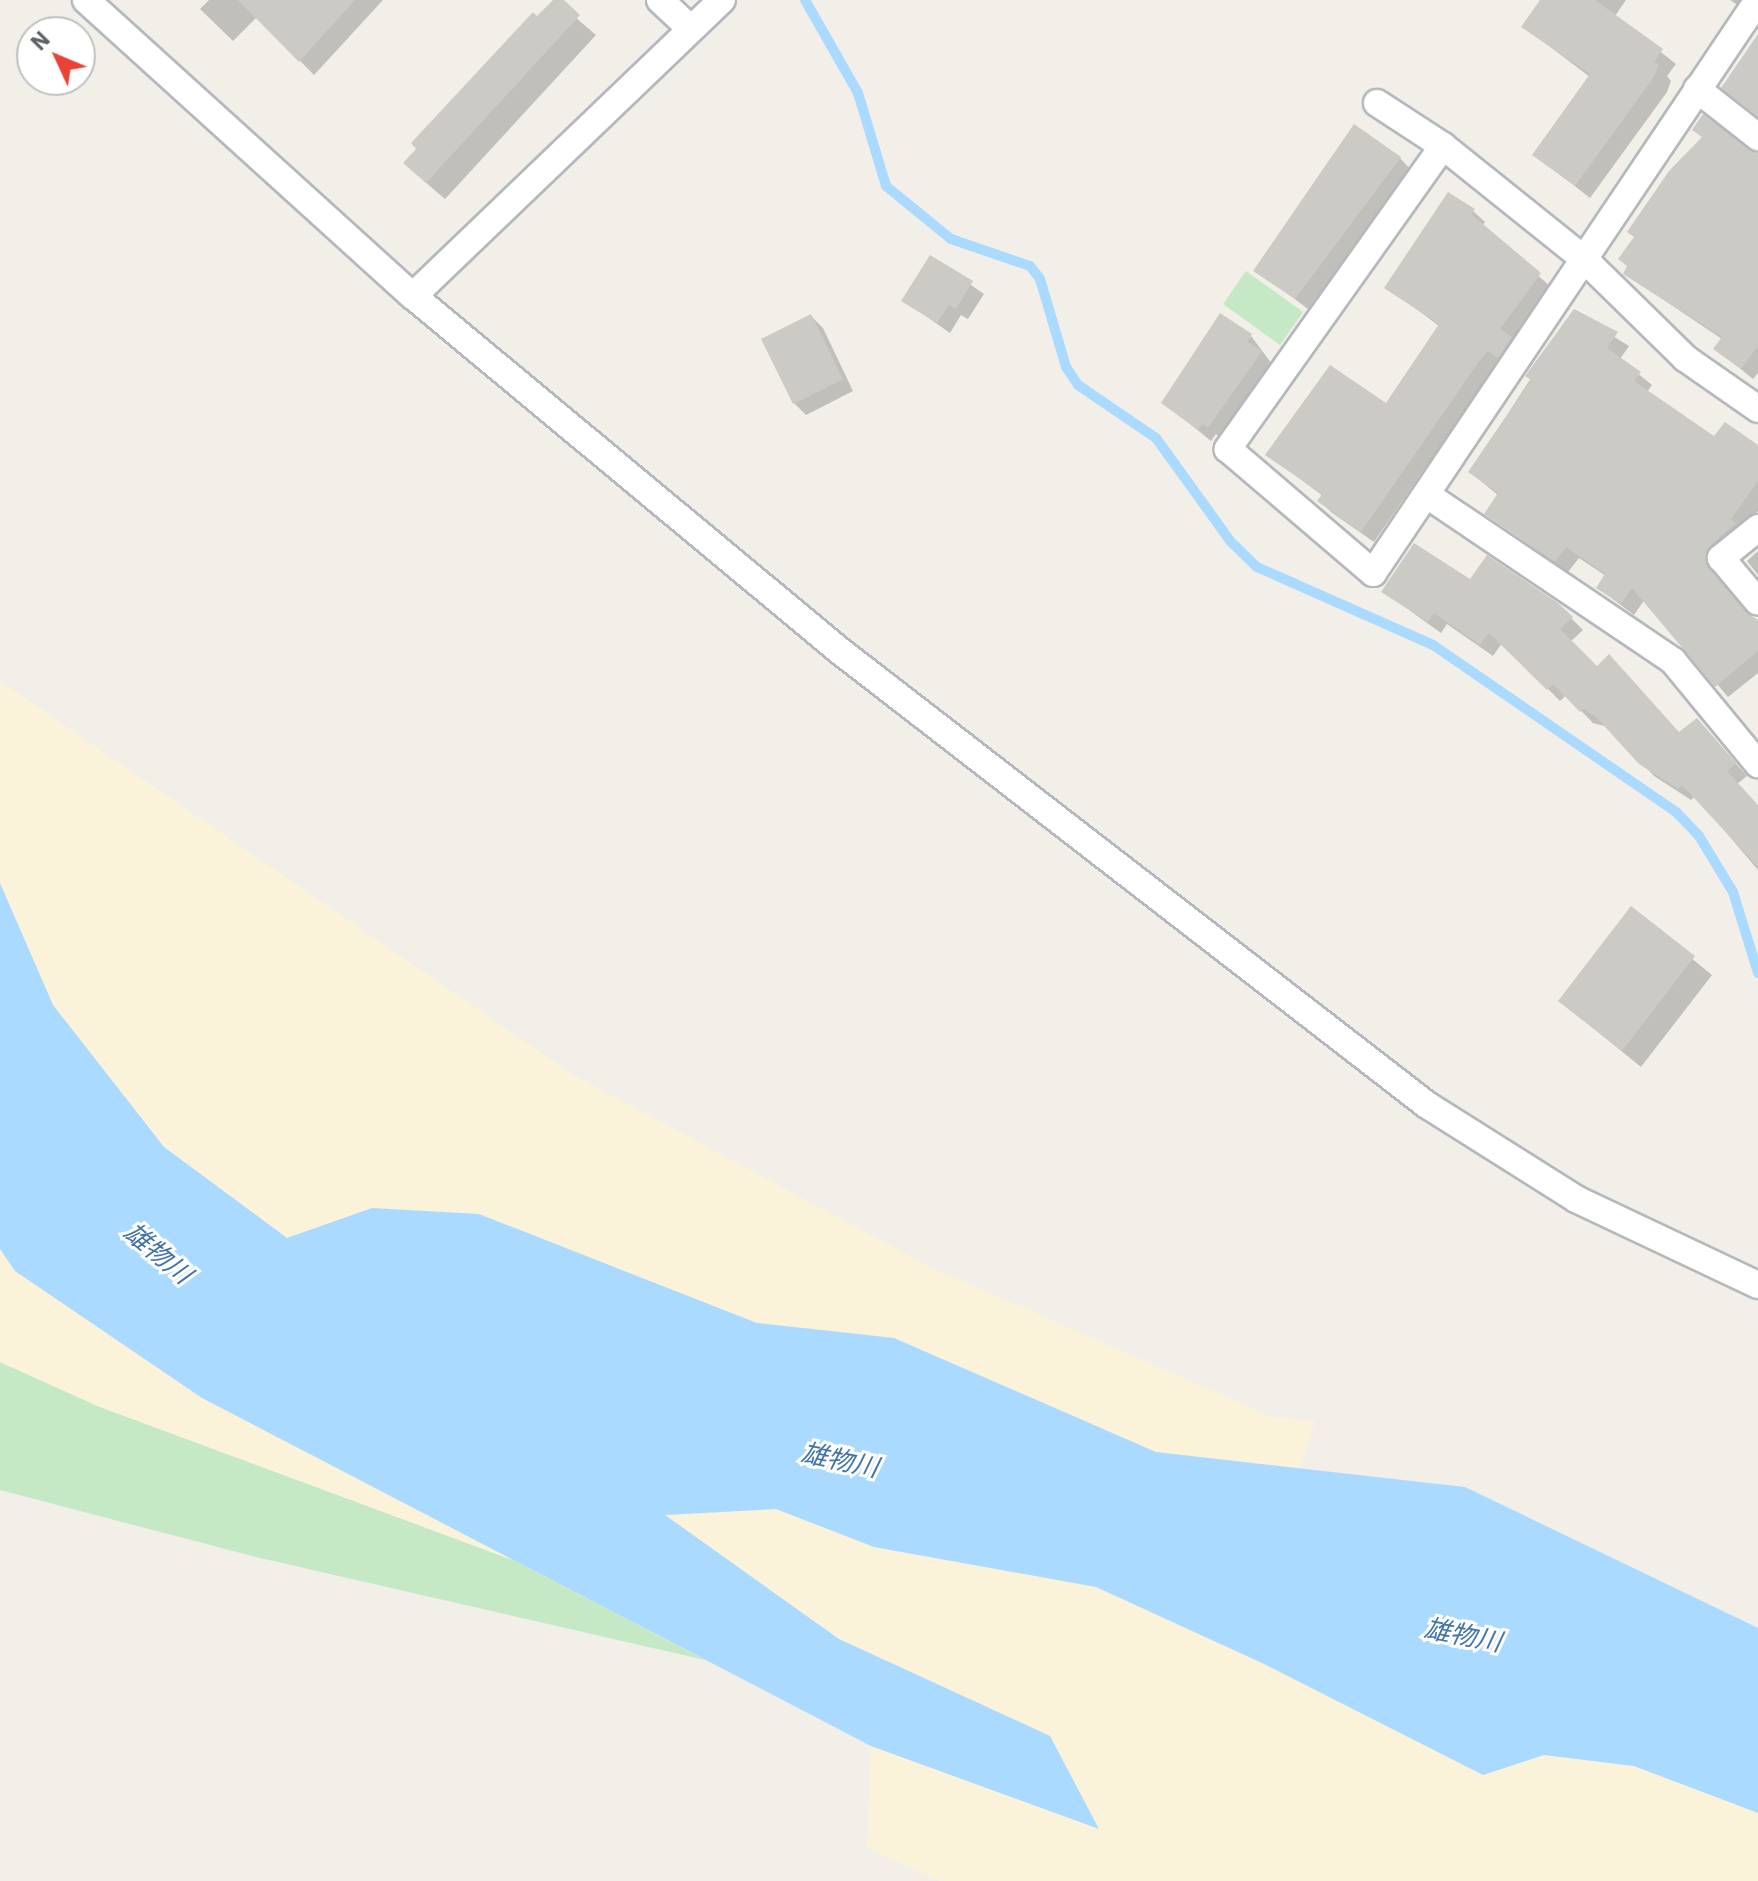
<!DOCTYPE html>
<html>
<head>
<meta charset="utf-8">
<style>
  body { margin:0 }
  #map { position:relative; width:1758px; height:1881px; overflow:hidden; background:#f1efe8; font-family:"IBM Plex Sans","Noto Sans JP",sans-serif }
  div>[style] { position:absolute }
  .green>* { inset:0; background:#c5e8c5 }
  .sand>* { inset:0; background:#fbf3d9 }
  .water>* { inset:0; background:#aadaff }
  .shadow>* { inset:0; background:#0003 }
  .stream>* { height:10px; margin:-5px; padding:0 5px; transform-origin:5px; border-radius:5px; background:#aadaff }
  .building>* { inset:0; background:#cccac5 }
  .roads { filter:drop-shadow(2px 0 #b5b8bc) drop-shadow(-2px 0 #b5b8bc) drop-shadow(0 2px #b5b8bc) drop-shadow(0 -2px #b5b8bc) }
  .minor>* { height:26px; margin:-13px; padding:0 13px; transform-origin:13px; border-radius:13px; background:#fff }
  span { translate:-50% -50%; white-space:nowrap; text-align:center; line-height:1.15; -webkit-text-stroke:6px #fff; paint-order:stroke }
  .water-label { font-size:26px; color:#4174aa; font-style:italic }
  .north { position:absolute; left:16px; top:16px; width:80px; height:80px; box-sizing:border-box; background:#fff; border:2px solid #bfc1c3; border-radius:50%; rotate:314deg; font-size:22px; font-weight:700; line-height:32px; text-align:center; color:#5f6368 }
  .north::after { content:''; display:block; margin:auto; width:28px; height:36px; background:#ea4335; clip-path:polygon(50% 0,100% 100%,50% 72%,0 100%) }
</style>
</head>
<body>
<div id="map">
  <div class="green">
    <i style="clip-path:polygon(1246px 271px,1303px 312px,1280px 345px,1223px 304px)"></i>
    <i style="clip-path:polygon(0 1362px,100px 1407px,513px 1560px,705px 1660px,256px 1557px,0 1490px)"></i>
  </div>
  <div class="sand">
    <i style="clip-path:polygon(0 681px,572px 1074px,930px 1267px,1272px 1417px,1315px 1421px,1300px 1468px,1156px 1452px,894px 1338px,757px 1323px,629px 1274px,372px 1208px,287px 1238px,164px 1147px,53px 1005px,0 883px)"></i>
    <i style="clip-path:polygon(0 1249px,15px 1271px,202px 1398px,513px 1560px,100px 1407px,0 1362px)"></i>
    <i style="clip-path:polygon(776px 1509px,874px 1547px,1096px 1587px,1262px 1663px,1483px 1774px,1544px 1755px,1634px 1766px,1758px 1813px,1758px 1881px,940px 1881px,867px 1848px,871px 1746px,1091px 1826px,1050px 1736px,839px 1639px,664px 1515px)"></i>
  </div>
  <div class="water">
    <i style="clip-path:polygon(0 883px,53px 1005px,164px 1147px,287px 1238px,372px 1208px,479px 1214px,757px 1323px,894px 1338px,1156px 1452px,1465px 1487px,1758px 1628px,1758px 1813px,1634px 1766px,1544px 1755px,1483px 1775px,1262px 1663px,1096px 1587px,874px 1547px,776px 1509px,665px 1515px,839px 1639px,1050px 1736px,1099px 1829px,871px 1746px,202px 1398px,15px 1271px,0 1249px)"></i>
  </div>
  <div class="shadow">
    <i style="clip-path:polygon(209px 0,383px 0,314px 75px,257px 17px,233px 41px,200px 9px)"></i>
    <i style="clip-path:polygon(555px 0,596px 35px,445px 199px,424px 181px)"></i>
    <i style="clip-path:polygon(1541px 0,1626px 0,1615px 16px,1676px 64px,1667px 76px,1671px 81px,1667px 92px,1590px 198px,1535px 155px,1590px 77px,1524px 27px)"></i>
    <i style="clip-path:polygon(1730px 0,1743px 0,1739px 6px)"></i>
    <i style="clip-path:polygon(1400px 158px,1411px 170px,1308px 309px,1256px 270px)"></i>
    <i style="clip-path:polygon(1758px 160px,1758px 373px,1753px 379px,1716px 349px,1722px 339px,1625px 274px)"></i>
    <i style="clip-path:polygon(1473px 211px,1485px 222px,1482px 226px,1551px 287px,1511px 340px,1522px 351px,1491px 372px,1374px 542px,1331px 512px,1320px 501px,1323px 496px,1268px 455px,1386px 405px,1439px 326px,1387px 287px)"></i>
    <i style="clip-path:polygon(930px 257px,984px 294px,968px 319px,961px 315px,950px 333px,904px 301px)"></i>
    <i style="clip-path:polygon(1574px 312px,1629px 346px,1620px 359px,1652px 385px,1647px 392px,1715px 439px,1758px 447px,1758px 511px,1691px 606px,1719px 584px,1758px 624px,1758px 673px,1728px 697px,1645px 599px,1634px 615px,1598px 588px,1606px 576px,1579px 558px,1568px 572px,1486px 514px,1499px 496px,1470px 472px)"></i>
    <i style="clip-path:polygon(811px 316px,823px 328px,853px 391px,806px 415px,794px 403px)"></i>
    <i style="clip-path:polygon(1251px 336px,1272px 364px,1220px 438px,1216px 434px,1211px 441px,1163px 402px)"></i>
    <i style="clip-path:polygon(1758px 551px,1758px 575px,1747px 561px)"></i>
    <i style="clip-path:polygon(1470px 581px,1557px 604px,1583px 630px,1570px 642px,1597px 669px,1680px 734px,1709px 733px,1747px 776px,1737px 784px,1758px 807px,1758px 870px,1695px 796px,1691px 800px,1654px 776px,1608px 727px,1593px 723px,1566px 695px,1560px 701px,1502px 643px,1493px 656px,1447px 624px,1441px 633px,1384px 592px)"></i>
    <i style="clip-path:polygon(1631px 909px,1712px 975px,1641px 1067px,1560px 1001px)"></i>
  </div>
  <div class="stream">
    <i style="left:805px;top:0;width:107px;rotate:60.3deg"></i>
    <i style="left:858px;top:93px;width:97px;rotate:73.2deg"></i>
    <i style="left:886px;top:186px;width:84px;rotate:39.2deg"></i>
    <i style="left:951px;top:239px;width:83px;rotate:18.9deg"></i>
    <i style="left:1030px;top:266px;width:16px;rotate:52deg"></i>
    <i style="left:1040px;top:279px;width:92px;rotate:73.5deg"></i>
    <i style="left:1066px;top:367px;width:22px;rotate:56deg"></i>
    <i style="left:1078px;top:385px;width:94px;rotate:34.2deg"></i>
    <i style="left:1156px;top:438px;width:128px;rotate:54.2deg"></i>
    <i style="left:1231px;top:542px;width:36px;rotate:44deg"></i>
    <i style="left:1257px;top:567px;width:193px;rotate:23.9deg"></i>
    <i style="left:1433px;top:645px;width:296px;rotate:34.5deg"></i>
    <i style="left:1677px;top:813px;width:32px;rotate:46deg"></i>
    <i style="left:1699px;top:836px;width:66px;rotate:58.7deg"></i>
    <i style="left:1733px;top:892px;width:85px;rotate:72.8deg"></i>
  </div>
  <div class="building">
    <i style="clip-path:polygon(238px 0,355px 0,299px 62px)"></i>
    <i style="clip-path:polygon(553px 0,564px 0,580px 15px,426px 183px,403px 163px,416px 149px,411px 143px,533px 12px,537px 16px)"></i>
    <i style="clip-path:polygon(1540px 0,1595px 0,1663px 49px,1654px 62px,1659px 65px,1653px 78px,1575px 186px,1532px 155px,1590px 74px,1521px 27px)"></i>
    <i style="clip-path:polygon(1758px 34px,1758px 117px,1721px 88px)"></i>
    <i style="clip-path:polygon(1703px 114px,1758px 153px,1758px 346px,1741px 369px,1713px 349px,1722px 337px,1623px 274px,1627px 266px,1618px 259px,1634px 237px,1627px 232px,1669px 171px,1702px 137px,1692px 130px)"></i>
    <i style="clip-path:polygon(1354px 124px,1401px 157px,1295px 299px,1253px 271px)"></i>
    <i style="clip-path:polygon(1448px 192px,1475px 209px,1471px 214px,1541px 273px,1500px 329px,1512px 337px,1498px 358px,1488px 351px,1480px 360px,1361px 532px,1317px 501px,1322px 494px,1265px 455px,1330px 365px,1386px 403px,1439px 324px,1384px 288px)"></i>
    <i style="clip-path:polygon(930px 255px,973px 281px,956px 309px,949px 305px,937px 323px,901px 301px)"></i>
    <i style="clip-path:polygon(1574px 309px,1618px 332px,1607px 348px,1641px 372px,1634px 381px,1714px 436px,1725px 422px,1758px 445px,1758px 481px,1731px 519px,1736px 523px,1710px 546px,1705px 560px,1746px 612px,1758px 620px,1758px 651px,1715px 687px,1632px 588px,1621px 604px,1596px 588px,1605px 574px,1566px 547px,1555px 562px,1484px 514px,1498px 493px,1468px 472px,1531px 380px,1525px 376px)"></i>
    <i style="clip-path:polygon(1220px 313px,1252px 334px,1247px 342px,1262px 351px,1208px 428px,1203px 424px,1198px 430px,1161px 403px)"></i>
    <i style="clip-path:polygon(811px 314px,843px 379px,793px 404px,761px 339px)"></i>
    <i style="clip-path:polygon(1414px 543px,1470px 579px,1487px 555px,1558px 603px,1573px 617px,1560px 629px,1597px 666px,1609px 654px,1679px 732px,1697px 718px,1736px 763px,1727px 771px,1758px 805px,1758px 867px,1682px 785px,1678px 789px,1639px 764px,1596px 717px,1584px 709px,1580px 712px,1553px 684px,1547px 690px,1489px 633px,1480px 645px,1434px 613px,1428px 622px,1381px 592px)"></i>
    <i style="clip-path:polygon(1631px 906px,1695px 956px,1622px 1051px,1558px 1001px)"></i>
  </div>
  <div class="roads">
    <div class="minor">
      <i style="left:86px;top:0;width:441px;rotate:42.2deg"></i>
      <i style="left:413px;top:296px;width:555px;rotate:39.74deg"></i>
      <i style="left:840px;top:651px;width:742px;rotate:37.72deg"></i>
      <i style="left:1427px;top:1105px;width:176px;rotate:32.2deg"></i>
      <i style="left:1576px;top:1199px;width:201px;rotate:25.3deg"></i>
      <i style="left:660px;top:0;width:42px;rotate:43.1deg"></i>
      <i style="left:1697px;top:89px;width:78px;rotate:38.2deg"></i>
      <i style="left:1377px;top:103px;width:79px;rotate:33.1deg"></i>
      <i style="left:1443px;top:146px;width:179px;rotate:38.7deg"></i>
      <i style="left:1583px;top:258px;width:143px;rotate:44.4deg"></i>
      <i style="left:1685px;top:358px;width:89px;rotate:34.9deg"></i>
      <i style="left:1443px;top:146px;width:372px;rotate:125.4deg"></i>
      <i style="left:1228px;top:449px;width:191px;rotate:40.5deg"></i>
      <i style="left:1373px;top:573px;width:690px;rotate:-56.1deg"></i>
      <i style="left:413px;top:296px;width:428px;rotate:-43.8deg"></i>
      <i style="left:1427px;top:495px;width:297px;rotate:34deg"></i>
      <i style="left:1673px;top:661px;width:134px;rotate:50.5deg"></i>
      <i style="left:1758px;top:528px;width:48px;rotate:141deg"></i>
      <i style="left:1721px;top:558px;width:57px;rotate:49.9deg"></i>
    </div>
  </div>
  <div class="water-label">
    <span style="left:158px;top:1253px;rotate:40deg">雄物川</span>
    <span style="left:840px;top:1460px;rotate:12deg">雄物川</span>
    <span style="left:1463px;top:1635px;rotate:11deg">雄物川</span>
  </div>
  <div class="north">N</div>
</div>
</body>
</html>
